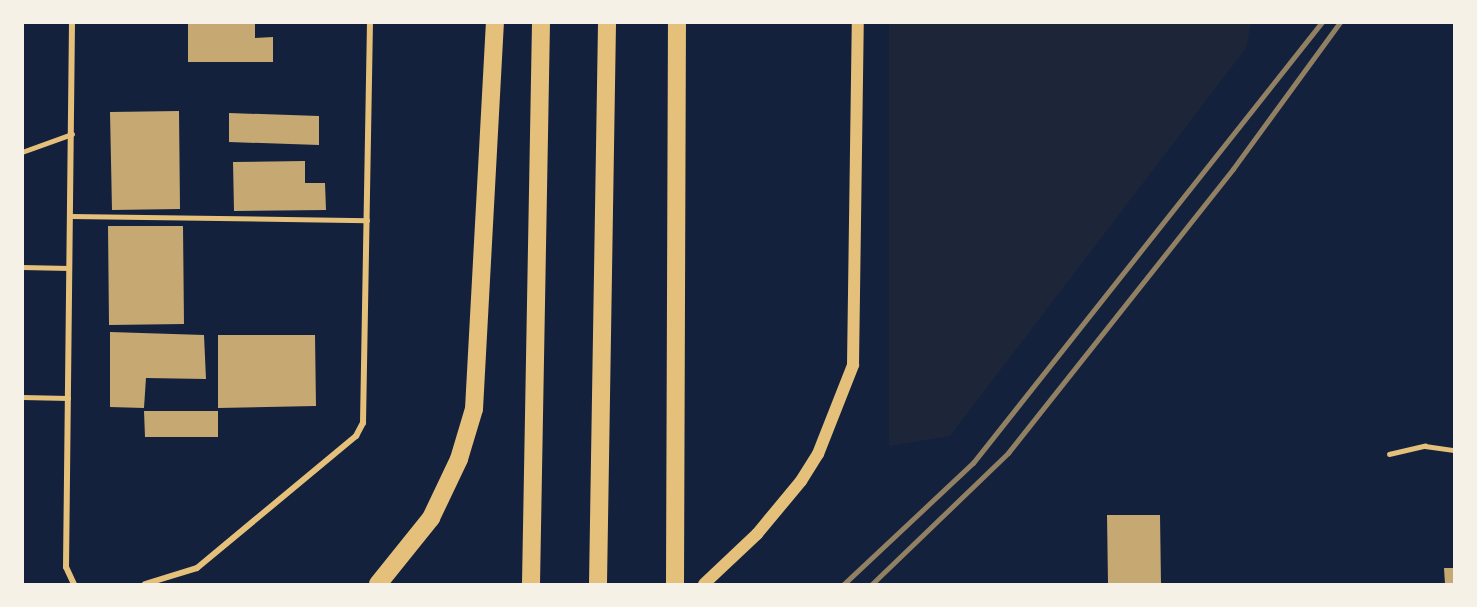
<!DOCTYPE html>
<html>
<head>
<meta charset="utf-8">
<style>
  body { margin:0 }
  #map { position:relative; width:1477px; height:607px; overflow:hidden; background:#14213d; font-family:"Roboto Condensed",sans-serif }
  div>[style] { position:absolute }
  .green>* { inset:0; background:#1d2539 }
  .building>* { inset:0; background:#c6a872 }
  .service>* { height:4.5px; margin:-2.25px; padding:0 2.25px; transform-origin:2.25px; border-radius:2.25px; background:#e5c07b }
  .minor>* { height:6px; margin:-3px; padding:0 3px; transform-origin:3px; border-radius:3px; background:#e5c07b }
  .secondary>* { height:12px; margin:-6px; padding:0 6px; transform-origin:6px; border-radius:6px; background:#e5c07b }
  .motorway>* { height:18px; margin:-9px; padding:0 9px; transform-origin:9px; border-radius:9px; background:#e5c07b }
  .rail>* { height:4.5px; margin:-2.25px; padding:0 2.25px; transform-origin:2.25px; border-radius:2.25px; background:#918062 }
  span { translate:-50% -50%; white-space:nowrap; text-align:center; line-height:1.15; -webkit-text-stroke:6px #f6f1e7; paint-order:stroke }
  .frame { position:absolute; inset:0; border:24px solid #f6f1e7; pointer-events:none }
</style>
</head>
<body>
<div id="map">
  <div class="green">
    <i style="clip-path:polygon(889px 23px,1251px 23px,1246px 48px,950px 436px,889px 446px)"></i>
  </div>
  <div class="building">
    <i style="clip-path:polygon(188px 22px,255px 22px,255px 38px,273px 37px,273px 62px,188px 62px)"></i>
    <i style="clip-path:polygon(179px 111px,180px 209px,112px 210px,110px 112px)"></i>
    <i style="clip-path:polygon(229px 113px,319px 116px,319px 145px,229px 142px)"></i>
    <i style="clip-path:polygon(305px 161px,305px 183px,325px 183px,326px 210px,234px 211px,233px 162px)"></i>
    <i style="clip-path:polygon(108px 226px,183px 226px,184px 324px,109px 325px)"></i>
    <i style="clip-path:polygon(110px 332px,204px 335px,206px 379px,146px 378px,144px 408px,110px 407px)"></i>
    <i style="clip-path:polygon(218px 335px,315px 335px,316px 406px,218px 408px)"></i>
    <i style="clip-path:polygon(144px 411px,218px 411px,218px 437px,145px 437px)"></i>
    <i style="clip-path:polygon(1107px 515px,1160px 515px,1161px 584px,1108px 584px)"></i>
    <i style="clip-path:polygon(1444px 568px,1454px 568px,1454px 584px,1445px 584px)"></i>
  </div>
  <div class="service">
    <i style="left:22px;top:152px;width:53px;rotate:-19.8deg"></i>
    <i style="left:71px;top:216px;width:296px;rotate:0.8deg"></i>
    <i style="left:22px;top:267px;width:47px;rotate:1.2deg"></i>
    <i style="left:22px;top:397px;width:46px;rotate:1.2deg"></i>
    <i style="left:1389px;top:454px;width:37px;rotate:-13deg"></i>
    <i style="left:1425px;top:446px;width:29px;rotate:8deg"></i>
  </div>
  <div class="minor">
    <i style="left:72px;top:22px;width:545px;rotate:90.63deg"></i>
    <i style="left:66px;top:567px;width:19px;rotate:65deg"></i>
    <i style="left:145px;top:584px;width:54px;rotate:-17.1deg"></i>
    <i style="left:197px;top:568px;width:207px;rotate:-39.7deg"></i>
    <i style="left:356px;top:436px;width:15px;rotate:-62deg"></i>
    <i style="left:363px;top:423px;width:401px;rotate:-89deg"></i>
  </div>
  <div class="secondary">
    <i style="left:704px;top:584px;width:73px;rotate:-43.3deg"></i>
    <i style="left:757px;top:534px;width:69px;rotate:-50.3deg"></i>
    <i style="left:801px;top:481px;width:32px;rotate:-58deg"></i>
    <i style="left:818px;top:454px;width:96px;rotate:-68.5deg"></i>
    <i style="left:853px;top:365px;width:343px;rotate:-89.2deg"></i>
  </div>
  <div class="motorway">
    <i style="left:378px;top:584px;width:85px;rotate:-51.2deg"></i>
    <i style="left:431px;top:518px;width:65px;rotate:-64.6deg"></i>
    <i style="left:459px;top:459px;width:52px;rotate:-73.3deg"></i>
    <i style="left:474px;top:409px;width:388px;rotate:-86.9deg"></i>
    <i style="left:531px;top:584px;width:562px;rotate:-88.98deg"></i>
    <i style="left:598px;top:584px;width:562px;rotate:-89.08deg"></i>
    <i style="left:675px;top:584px;width:562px;rotate:-89.8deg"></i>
  </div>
  <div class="rail">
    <i style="left:844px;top:584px;width:177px;rotate:-43.2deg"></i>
    <i style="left:973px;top:463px;width:562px;rotate:-51.64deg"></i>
    <i style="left:872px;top:584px;width:189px;rotate:-43.9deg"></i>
    <i style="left:1008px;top:453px;width:362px;rotate:-51.6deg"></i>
    <i style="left:1233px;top:169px;width:182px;rotate:-53.9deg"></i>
  </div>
  <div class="frame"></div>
</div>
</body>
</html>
